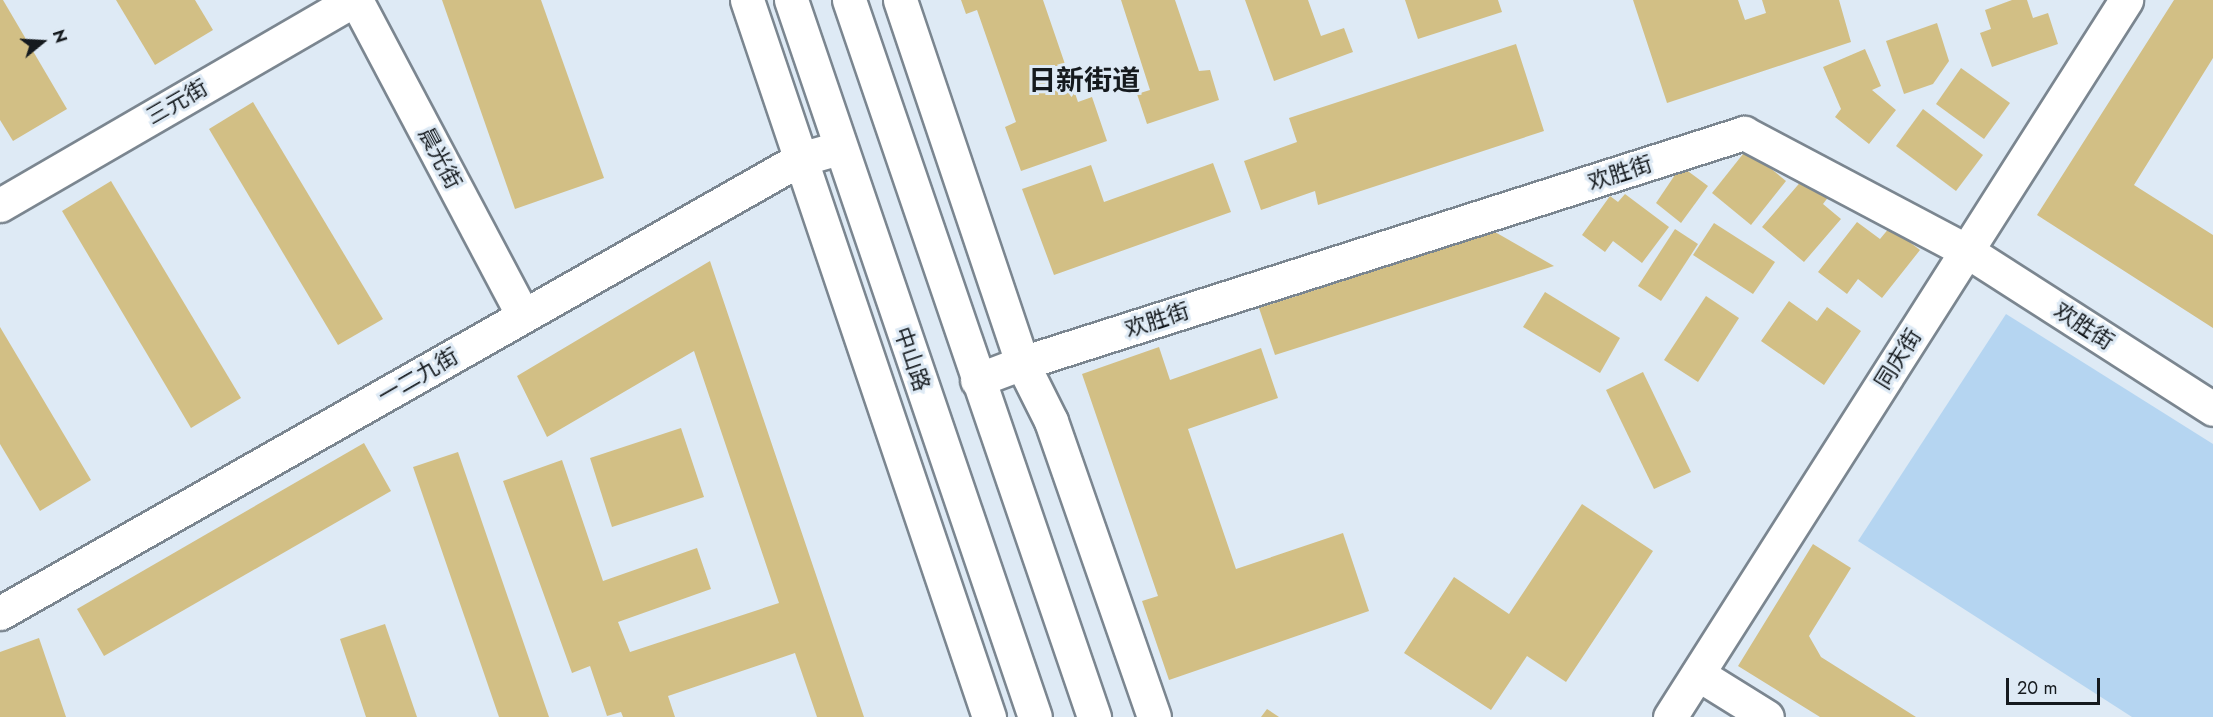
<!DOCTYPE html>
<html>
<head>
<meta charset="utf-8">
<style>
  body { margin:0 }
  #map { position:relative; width:2213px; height:717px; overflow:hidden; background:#deeaf5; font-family:Jost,"Noto Sans SC",sans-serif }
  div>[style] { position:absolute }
  .green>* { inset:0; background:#b5d5f1 }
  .building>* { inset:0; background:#d2bf85 }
  .roads { filter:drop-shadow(2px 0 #7b8690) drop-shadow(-2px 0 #7b8690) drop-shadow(0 2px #7b8690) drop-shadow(0 -2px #7b8690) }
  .street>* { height:33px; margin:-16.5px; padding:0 16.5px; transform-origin:16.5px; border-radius:16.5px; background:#fff }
  .primary>* { height:33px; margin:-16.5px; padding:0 16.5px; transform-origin:16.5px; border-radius:16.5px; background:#fff }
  span { translate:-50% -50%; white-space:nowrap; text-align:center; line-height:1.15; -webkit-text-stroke:6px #deeaf5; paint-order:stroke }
  .street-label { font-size:22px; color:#151a1e }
  .district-label { font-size:28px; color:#151a1e; font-weight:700 }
  .north { position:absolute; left:12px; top:12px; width:60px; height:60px; -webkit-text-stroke:4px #deeaf5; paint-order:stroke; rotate:72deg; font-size:16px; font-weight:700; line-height:24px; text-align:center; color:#151a1e }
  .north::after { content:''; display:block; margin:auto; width:21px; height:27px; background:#151a1e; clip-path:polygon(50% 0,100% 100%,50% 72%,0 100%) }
  .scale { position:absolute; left:2006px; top:678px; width:94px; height:27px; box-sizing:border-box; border:3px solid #151a1e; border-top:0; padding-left:8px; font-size:18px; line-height:21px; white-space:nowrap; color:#151a1e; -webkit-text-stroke:4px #deeaf5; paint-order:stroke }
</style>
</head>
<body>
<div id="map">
  <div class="green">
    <i style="clip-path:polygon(2006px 314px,2213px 444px,2213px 717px,2132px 717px,1858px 541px)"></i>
  </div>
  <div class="building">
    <i style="clip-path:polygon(0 0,3px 0,67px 109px,13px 141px,0 120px)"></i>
    <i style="clip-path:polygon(116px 0,195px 0,213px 30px,155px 65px)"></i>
    <i style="clip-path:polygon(442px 0,541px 0,604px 178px,515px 209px)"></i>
    <i style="clip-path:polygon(961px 0,1043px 0,1078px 102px,1092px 97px,1107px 141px,1021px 171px,1005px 127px,1016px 122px,977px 10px,966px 14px)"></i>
    <i style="clip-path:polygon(1121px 0,1175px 0,1199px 71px,1210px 70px,1219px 100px,1147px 124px,1137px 94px,1150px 90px)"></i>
    <i style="clip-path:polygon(1245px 0,1308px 0,1321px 36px,1344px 28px,1353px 52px,1274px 81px)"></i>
    <i style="clip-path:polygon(1405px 0,1498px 0,1502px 12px,1418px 39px)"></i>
    <i style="clip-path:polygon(1633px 0,1738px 0,1745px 20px,1766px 13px,1762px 0,1839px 0,1851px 42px,1667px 103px)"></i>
    <i style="clip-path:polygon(2012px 0,2027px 0,2033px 18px,2048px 13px,2058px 44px,1992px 67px,1980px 33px,1991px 29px,1985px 10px)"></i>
    <i style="clip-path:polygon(2174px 0,2213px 0,2213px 58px,2134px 185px,2213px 235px,2213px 328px,2037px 215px)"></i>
    <i style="clip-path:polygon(1937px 23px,1949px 61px,1933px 84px,1904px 94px,1886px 41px)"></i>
    <i style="clip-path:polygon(1516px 44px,1544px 131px,1318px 205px,1315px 191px,1261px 210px,1244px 161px,1297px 142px,1289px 118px)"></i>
    <i style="clip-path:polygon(1865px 49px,1881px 86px,1872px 90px,1896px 110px,1869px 144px,1835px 117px,1841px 109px,1823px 67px)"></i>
    <i style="clip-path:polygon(1961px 68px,2010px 103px,1984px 139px,1936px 104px)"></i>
    <i style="clip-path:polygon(253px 102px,383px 319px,338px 345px,209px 129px)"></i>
    <i style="clip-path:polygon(1923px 109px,1983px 155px,1956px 191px,1896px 146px)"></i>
    <i style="clip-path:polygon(1747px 149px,1786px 181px,1751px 225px,1712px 193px)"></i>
    <i style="clip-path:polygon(1213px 163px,1231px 212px,1054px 275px,1022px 189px,1091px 165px,1104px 202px)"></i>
    <i style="clip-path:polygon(1681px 166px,1708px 186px,1681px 223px,1656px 203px)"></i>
    <i style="clip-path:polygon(1809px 172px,1832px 192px,1823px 204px,1841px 219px,1804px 262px,1762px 227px)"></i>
    <i style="clip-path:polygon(111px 181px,241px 398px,191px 428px,62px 211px)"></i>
    <i style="clip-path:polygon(1625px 194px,1669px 227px,1642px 263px,1613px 241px,1605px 252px,1582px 235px,1610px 196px,1618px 202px)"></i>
    <i style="clip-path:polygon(1857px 222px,1880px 239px,1890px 227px,1920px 250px,1882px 298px,1858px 279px,1847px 294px,1818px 272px)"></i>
    <i style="clip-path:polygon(1714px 223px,1775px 262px,1753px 294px,1693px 255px)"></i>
    <i style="clip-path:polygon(1675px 229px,1698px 244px,1661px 301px,1638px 286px)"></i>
    <i style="clip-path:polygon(1495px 232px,1554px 266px,1275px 355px,1259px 308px)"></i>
    <i style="clip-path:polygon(710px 261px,864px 717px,817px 717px,795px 653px,668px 696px,675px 717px,623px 717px,621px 712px,607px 716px,590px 666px,572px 673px,503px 481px,562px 460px,603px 581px,697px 548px,711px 589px,618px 622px,630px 652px,779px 603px,694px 351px,547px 437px,517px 376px)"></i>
    <i style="clip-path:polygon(1545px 292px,1620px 338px,1600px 373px,1523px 327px)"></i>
    <i style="clip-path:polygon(1706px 296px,1739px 318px,1698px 382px,1664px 360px)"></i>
    <i style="clip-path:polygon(1789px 301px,1817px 321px,1827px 307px,1861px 331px,1824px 385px,1761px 341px)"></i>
    <i style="clip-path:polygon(0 327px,91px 480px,40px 511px,0 444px)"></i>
    <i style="clip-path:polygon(1159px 347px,1170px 380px,1261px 348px,1278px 398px,1188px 429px,1236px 569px,1343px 533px,1369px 611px,1169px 680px,1142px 601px,1158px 596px,1082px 374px)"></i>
    <i style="clip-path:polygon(1643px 372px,1691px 472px,1654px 489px,1606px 390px)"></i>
    <i style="clip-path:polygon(681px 428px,704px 497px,612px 527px,590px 458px)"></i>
    <i style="clip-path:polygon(364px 443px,391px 491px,104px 656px,77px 609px)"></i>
    <i style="clip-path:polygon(458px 452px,549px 717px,499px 717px,413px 467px)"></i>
    <i style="clip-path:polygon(1582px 504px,1653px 551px,1566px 682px,1527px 656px,1491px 710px,1404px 653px,1454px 577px,1509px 614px)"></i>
    <i style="clip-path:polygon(1813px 544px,1851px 568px,1809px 636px,1821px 657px,1916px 717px,1820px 717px,1738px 666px)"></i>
    <i style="clip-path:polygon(385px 624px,417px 717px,366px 717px,340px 639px)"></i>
    <i style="clip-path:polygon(39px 638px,66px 717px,0 717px,0 652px)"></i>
    <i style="clip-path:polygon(1267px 709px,1279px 717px,1261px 717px)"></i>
  </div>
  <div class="roads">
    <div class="street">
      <i style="left:356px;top:0;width:357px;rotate:62.1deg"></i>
      <i style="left:0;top:205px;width:409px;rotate:-30.1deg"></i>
      <i style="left:977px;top:380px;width:48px;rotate:-20.7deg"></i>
      <i style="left:1022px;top:363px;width:758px;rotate:-17.67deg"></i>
      <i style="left:1744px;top:133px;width:252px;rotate:27.9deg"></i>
      <i style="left:1967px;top:251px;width:292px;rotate:32.7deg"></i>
      <i style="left:0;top:613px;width:920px;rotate:-29.57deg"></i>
      <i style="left:800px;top:159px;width:41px;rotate:-15.8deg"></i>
      <i style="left:1698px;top:674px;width:81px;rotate:31.9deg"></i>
      <i style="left:1670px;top:717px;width:850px;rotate:-57.54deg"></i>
    </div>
    <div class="primary">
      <i style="left:747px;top:0;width:757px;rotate:71.35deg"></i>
      <i style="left:791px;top:0;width:757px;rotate:71.21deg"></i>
      <i style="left:849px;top:0;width:758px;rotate:71.13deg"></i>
      <i style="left:900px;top:0;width:383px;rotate:71.4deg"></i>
      <i style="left:1022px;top:363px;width:65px;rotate:63.4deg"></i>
      <i style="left:1051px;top:421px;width:313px;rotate:70.8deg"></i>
    </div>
  </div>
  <div class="street-label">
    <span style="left:177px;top:102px;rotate:-30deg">三元街</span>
    <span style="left:440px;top:158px;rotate:62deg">晨光街</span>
    <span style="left:1620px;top:173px;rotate:-18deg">欢胜街</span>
    <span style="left:1157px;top:320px;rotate:-18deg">欢胜街</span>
    <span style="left:2084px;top:326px;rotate:33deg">欢胜街</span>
    <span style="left:912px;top:359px;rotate:71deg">中山路</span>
    <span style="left:1898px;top:359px;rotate:-58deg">同庆街</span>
    <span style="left:418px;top:376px;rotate:-30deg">一二九街</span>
  </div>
  <div class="district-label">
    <span style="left:1084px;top:81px">日新街道</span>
  </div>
  <div class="north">N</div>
  <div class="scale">20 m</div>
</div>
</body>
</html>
